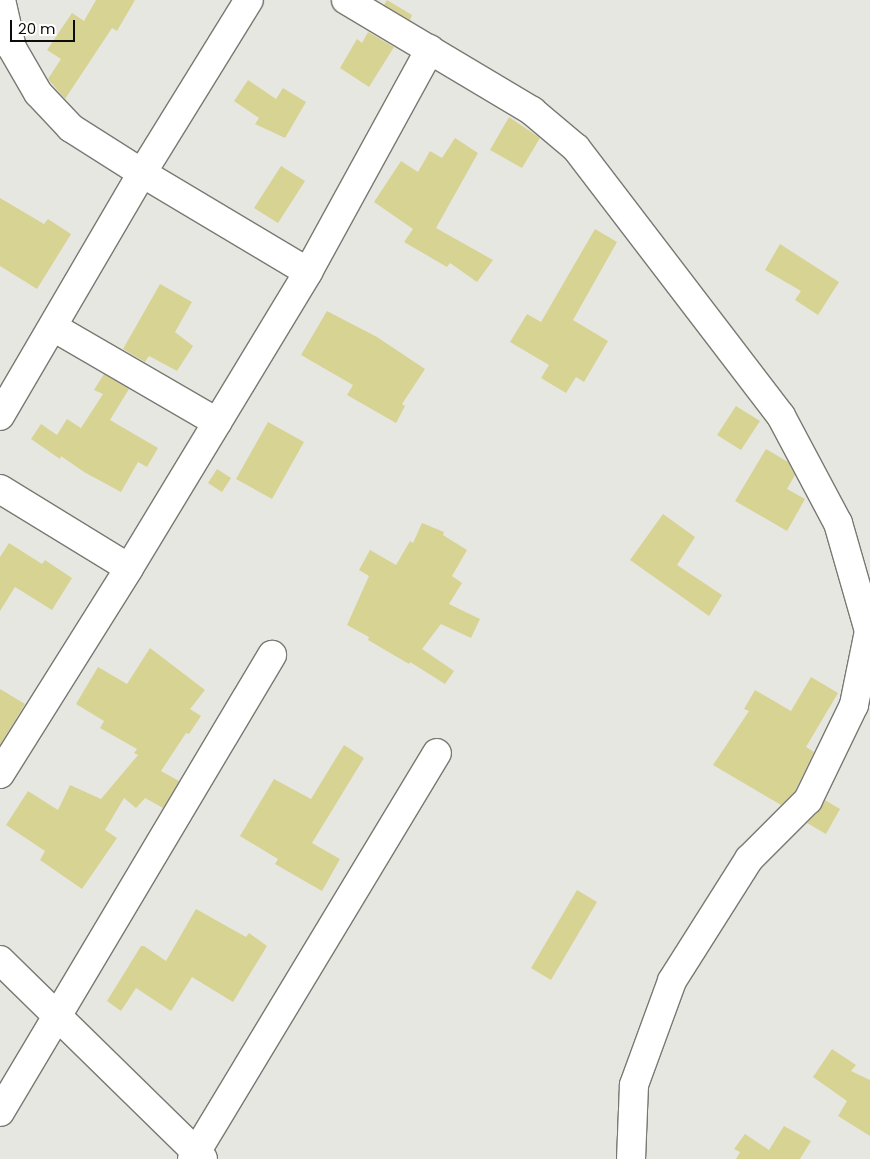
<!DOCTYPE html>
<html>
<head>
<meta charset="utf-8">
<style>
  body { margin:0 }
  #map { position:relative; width:870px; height:1159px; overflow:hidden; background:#e7e7e1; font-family:Poppins,sans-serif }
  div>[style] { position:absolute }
  .building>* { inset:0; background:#d7d393 }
  .roads { filter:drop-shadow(1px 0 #797973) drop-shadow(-1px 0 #797973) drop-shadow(0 1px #797973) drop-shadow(0 -1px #797973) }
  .minor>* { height:28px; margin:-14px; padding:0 14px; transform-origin:14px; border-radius:14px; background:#fff }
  span { translate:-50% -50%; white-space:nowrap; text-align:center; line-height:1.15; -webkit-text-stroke:5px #fffffe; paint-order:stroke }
  .scale { position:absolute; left:10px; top:20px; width:65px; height:22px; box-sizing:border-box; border:2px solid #0c0c0a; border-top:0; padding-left:6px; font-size:15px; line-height:18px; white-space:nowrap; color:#0c0c0a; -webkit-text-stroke:4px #fffffe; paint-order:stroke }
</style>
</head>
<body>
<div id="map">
  <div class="building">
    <i style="clip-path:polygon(96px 0,135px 0,117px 31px,112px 28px,65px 99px,48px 79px,61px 59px,47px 50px,72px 13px,84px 21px)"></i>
    <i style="clip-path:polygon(387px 0,412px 15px,410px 20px,384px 5px)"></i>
    <i style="clip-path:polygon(368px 32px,394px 47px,369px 87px,340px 68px,357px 39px,362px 43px)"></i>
    <i style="clip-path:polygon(248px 80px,276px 99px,283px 88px,306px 102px,285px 138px,255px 124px,259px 118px,234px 101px)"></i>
    <i style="clip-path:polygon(509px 117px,540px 138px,522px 168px,490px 150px)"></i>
    <i style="clip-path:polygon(455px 138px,478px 153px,436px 228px,493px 260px,477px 282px,450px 263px,447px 267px,404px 242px,413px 229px,374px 202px,401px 161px,418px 172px,430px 151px,442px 158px)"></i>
    <i style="clip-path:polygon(281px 166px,305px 181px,278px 223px,254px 208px)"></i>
    <i style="clip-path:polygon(0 198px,44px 224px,48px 219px,71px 234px,37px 289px,0 266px)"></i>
    <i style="clip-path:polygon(595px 229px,617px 242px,573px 320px,608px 341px,584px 382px,576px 377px,566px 393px,541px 378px,549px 365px,510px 342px,527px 314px,541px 322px)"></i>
    <i style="clip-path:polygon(780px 244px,839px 282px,818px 315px,795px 300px,801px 291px,765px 270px)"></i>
    <i style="clip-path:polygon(160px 284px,192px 302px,175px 332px,193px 346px,177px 371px,149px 356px,145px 362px,123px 349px)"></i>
    <i style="clip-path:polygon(327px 311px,377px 337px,425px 369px,402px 404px,405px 406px,396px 423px,347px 395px,353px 385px,301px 355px)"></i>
    <i style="clip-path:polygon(104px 374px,129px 389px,110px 420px,158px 448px,147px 467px,138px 462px,121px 492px,84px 472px,61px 456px,60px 459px,31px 439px,41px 424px,57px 435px,67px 419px,81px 428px,103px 394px,94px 390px)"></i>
    <i style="clip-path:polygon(736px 406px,760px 421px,741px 450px,717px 435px)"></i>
    <i style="clip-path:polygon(268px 422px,304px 442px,272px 499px,236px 479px)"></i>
    <i style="clip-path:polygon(766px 449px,788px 462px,795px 475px,787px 489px,805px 499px,787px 531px,735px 501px)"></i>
    <i style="clip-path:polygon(217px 469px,231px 478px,222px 492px,208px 483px)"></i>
    <i style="clip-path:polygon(663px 514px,695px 537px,677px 565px,722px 595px,709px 616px,630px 560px)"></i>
    <i style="clip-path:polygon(422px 523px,444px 532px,443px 535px,467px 550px,452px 576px,462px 583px,449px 604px,480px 619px,471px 638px,441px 624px,422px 649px,454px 671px,445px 684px,410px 662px,409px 664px,368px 640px,369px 637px,347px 625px,369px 576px,359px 570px,370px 550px,396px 565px,410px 541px,413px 543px)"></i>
    <i style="clip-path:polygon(9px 543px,42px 564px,45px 560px,72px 578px,52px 610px,15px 587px,0 611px,0 557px)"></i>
    <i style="clip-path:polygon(150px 648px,205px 690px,190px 709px,201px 716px,189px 734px,186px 733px,161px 771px,179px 781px,163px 808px,145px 798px,136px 808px,124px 798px,105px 830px,117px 838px,82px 889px,40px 860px,45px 851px,6px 825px,28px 791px,58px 810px,70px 785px,101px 799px,138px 755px,134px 753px,137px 749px,100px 728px,104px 721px,76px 704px,98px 667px,127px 684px)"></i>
    <i style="clip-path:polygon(811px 677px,838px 693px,806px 747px,814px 752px,795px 791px,781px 805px,713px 765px,749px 711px,744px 709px,755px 690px,791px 711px)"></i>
    <i style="clip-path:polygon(0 689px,25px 704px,0 745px)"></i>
    <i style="clip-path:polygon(344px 745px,364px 758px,312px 843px,340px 859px,322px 891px,275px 864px,278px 859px,240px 836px,274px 779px,311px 799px)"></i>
    <i style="clip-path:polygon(825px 800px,840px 809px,826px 834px,807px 823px,819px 811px)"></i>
    <i style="clip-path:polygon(577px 890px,597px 902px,551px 980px,531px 968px)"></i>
    <i style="clip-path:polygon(196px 909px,246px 937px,249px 933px,267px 946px,233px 1002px,192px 977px,171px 1011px,136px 988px,121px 1011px,107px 1001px,141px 946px,144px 946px,166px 961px)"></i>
    <i style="clip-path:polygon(832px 1049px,856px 1065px,851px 1071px,870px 1080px,870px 1136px,838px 1116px,847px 1101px,813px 1077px)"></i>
    <i style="clip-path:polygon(784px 1126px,811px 1141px,800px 1159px,736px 1159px,740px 1152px,734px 1149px,745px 1134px,769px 1150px)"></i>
  </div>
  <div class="roads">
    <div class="minor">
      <i style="left:1px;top:0;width:49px;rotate:77.1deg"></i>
      <i style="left:12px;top:48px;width:52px;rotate:60deg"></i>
      <i style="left:38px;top:93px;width:48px;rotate:46.7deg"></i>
      <i style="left:71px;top:128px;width:84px;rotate:32.4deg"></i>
      <i style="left:142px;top:173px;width:193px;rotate:30.8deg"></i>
      <i style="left:346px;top:0;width:217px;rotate:30.8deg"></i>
      <i style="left:532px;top:111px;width:57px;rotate:40.1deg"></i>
      <i style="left:576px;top:148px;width:337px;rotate:52.6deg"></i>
      <i style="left:781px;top:416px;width:121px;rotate:62deg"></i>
      <i style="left:838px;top:523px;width:112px;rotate:74deg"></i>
      <i style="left:869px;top:631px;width:76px;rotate:101.5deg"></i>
      <i style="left:854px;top:705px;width:106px;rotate:115.8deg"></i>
      <i style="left:808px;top:800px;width:83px;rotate:135deg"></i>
      <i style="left:749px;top:859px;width:144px;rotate:122.3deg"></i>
      <i style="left:672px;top:981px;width:111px;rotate:110.1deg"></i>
      <i style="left:634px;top:1085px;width:74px;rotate:92.3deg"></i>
      <i style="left:53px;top:327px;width:190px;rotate:30.1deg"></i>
      <i style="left:0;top:416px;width:281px;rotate:-59.7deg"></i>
      <i style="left:142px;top:173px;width:203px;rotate:-58.3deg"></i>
      <i style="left:0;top:489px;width:151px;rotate:31.5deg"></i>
      <i style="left:0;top:774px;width:243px;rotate:-57.9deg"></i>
      <i style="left:129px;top:568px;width:346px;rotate:-58.8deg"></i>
      <i style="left:308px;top:272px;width:254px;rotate:-61.3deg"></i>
      <i style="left:0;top:960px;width:284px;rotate:44.4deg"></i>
      <i style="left:0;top:1112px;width:532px;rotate:-59.24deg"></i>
      <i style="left:192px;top:1159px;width:474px;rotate:-58.9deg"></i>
    </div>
  </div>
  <div class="scale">20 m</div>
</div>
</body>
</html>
